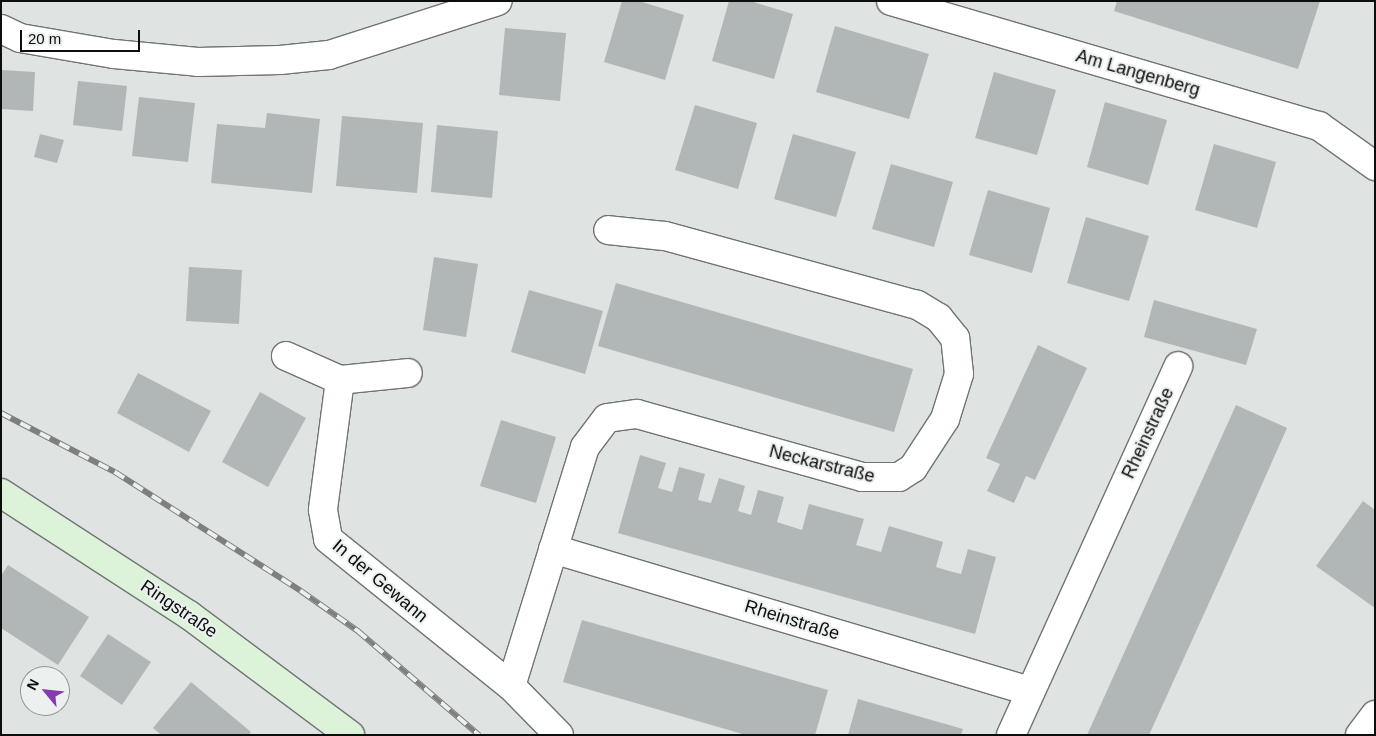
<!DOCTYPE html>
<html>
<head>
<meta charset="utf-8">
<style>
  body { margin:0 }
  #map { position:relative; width:1376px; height:736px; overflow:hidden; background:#dfe3e2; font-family:Helvetica,sans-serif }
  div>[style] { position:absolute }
  .building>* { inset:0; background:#b1b6b6 }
  .roads { filter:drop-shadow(1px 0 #707472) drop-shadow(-1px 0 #707472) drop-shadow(0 1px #707472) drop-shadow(0 -1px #707472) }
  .minor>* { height:28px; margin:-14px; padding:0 14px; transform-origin:14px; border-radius:14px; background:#fff }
  .secondary>* { height:28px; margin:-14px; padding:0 14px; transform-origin:14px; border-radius:14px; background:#ddf3d9 }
  .rail>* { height:5.5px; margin-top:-2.75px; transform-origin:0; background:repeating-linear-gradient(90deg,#ecf1ef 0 11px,#7d807f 0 22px); box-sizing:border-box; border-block:1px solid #7d807f }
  span { translate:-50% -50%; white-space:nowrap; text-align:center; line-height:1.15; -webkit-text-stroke:4px #ecf1ef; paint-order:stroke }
  .street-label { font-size:18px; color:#0c0e0d }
  .frame { position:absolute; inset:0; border:2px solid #0c0e0d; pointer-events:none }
  .north { position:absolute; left:20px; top:666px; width:50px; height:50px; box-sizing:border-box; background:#ecf1ef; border:1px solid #929695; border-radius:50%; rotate:298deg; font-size:14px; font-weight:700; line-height:20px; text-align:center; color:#0c0e0d }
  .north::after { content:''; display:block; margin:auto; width:18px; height:22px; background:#843db0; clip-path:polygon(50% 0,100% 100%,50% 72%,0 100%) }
  .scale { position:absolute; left:20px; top:30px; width:120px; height:22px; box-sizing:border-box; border:2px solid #0c0e0d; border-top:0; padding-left:6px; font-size:15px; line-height:18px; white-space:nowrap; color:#0c0e0d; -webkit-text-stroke:4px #ecf1ef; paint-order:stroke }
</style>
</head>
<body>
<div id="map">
  <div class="building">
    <i style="clip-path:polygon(622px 1px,639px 1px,684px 15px,665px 80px,604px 62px)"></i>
    <i style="clip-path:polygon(729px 1px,750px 1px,793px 14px,774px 79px,712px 61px)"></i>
    <i style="clip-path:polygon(1117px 1px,1320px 1px,1298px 69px,1114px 11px)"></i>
    <i style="clip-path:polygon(835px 26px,929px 54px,909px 119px,816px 92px)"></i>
    <i style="clip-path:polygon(505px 28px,566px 33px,560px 101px,499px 95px)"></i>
    <i style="clip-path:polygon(1px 70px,35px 72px,33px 111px,1px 109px)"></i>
    <i style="clip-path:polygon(994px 72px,1056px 90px,1037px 155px,975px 138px)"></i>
    <i style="clip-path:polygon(78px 81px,127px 86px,122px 131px,73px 125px)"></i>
    <i style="clip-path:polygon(139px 97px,195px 103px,188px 162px,132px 156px)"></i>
    <i style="clip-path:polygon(1105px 102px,1167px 120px,1148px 185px,1087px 167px)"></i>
    <i style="clip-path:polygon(695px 105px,757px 123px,738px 189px,675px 170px)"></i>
    <i style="clip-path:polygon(267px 113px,320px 119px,312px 193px,211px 183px,217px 124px,265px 128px)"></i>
    <i style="clip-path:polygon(342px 116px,423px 123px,417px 193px,336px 186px)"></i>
    <i style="clip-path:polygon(437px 125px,498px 131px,492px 198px,431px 192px)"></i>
    <i style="clip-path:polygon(40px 134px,64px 140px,57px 163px,34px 157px)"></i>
    <i style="clip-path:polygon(793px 134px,856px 152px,836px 217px,774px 199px)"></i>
    <i style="clip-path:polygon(1214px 144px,1276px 162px,1257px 228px,1195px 210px)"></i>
    <i style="clip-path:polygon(891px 164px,953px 182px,934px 247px,872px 229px)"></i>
    <i style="clip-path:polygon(988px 190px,1050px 208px,1032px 273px,969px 255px)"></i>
    <i style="clip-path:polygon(1086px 217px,1149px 236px,1129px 301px,1067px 283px)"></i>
    <i style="clip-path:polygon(434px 257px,478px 264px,466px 337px,423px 330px)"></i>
    <i style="clip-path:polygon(189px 267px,242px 270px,239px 324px,186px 321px)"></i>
    <i style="clip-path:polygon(616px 283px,913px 369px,894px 432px,598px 346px)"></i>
    <i style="clip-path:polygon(529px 290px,603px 311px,585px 374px,511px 352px)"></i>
    <i style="clip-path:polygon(1154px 300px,1257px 329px,1246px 365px,1144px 337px)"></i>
    <i style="clip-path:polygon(1038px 345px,1087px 368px,1035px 480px,1026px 476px,1014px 503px,987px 491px,1000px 464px,986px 458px)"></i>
    <i style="clip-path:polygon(138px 373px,211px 411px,189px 452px,117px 413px)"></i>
    <i style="clip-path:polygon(260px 392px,306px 418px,268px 487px,222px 462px)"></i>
    <i style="clip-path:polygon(1236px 405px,1287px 428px,1223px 572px,1149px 735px,1087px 735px)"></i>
    <i style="clip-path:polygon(501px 420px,556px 437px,536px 503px,480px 486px)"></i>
    <i style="clip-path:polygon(640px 455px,666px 463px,658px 488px,672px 492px,679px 467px,705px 474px,698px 500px,711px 503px,719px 478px,745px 486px,738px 511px,751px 515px,758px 490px,784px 497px,777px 522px,802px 530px,809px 504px,864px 519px,856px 545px,881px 552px,889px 526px,943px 542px,936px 567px,949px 571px,961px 574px,968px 549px,996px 557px,975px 634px,618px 533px)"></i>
    <i style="clip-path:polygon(1363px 501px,1375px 510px,1375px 608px,1316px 566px)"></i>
    <i style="clip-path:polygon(8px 565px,89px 617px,58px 665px,1px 628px,1px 576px)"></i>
    <i style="clip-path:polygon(582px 620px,828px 690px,815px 735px,746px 735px,563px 682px)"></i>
    <i style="clip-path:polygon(108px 634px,151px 662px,122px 705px,80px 676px)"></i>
    <i style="clip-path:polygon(191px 682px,251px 732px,249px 735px,161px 735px,153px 728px)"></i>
    <i style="clip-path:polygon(858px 699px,963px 729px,961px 735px,848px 735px)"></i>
  </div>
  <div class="roads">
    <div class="minor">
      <i style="left:891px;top:1px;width:446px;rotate:16.3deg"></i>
      <i style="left:1319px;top:126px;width:69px;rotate:35.5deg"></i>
      <i style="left:1px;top:29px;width:21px;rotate:25deg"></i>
      <i style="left:20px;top:38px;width:95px;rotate:9.7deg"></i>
      <i style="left:114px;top:54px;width:84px;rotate:5.4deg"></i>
      <i style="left:198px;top:62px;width:82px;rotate:-1.4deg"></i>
      <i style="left:280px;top:60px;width:49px;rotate:-5.8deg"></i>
      <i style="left:329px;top:55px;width:177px;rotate:-17.7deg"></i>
      <i style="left:286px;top:356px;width:59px;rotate:24deg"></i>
      <i style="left:340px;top:380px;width:131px;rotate:97.5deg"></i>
      <i style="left:323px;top:510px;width:29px;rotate:80deg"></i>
      <i style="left:328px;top:539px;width:235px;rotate:38.8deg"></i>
      <i style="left:340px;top:380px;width:68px;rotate:-5.9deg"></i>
      <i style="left:553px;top:549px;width:498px;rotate:16.6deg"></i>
      <i style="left:559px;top:735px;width:69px;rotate:-134.4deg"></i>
      <i style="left:511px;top:686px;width:250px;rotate:-72.8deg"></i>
      <i style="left:585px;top:447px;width:36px;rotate:-53deg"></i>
      <i style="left:607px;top:418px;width:30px;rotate:-8deg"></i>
      <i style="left:637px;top:414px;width:234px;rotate:15.6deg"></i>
      <i style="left:862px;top:477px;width:37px"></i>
      <i style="left:899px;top:477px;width:17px;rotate:-33deg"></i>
      <i style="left:913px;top:468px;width:59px;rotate:-56.9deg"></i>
      <i style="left:945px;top:419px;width:47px;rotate:-72.7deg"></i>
      <i style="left:959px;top:374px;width:36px;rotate:-96deg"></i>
      <i style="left:955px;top:338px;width:26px;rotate:-129deg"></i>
      <i style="left:939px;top:318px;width:26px;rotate:-149deg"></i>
      <i style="left:917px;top:305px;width:262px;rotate:-164.7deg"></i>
      <i style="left:664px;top:236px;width:56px;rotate:-173.9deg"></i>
      <i style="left:1011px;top:735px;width:405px;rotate:-65.6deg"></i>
      <i style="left:1360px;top:735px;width:25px;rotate:-53deg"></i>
    </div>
    <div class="secondary">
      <i style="left:1px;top:493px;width:224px;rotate:33deg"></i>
      <i style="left:189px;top:615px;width:201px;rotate:36.7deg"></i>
    </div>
  </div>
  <div class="rail">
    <i style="left:1px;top:413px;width:128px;rotate:27.4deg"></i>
    <i style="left:115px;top:472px;width:221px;rotate:32.6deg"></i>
    <i style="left:301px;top:591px;width:70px;rotate:35.1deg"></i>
    <i style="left:358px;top:631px;width:160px;rotate:40.7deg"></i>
  </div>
  <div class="street-label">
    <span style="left:1138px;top:73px;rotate:16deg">Am Langenberg</span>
    <span style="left:1148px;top:433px;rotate:-65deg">Rheinstraße</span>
    <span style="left:822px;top:464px;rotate:14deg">Neckarstraße</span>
    <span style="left:380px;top:581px;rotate:40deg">In der Gewann</span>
    <span style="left:179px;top:609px;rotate:34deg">Ringstraße</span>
    <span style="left:792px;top:620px;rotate:17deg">Rheinstraße</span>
  </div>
  <div class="frame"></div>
  <div class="north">N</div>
  <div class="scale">20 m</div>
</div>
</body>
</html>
